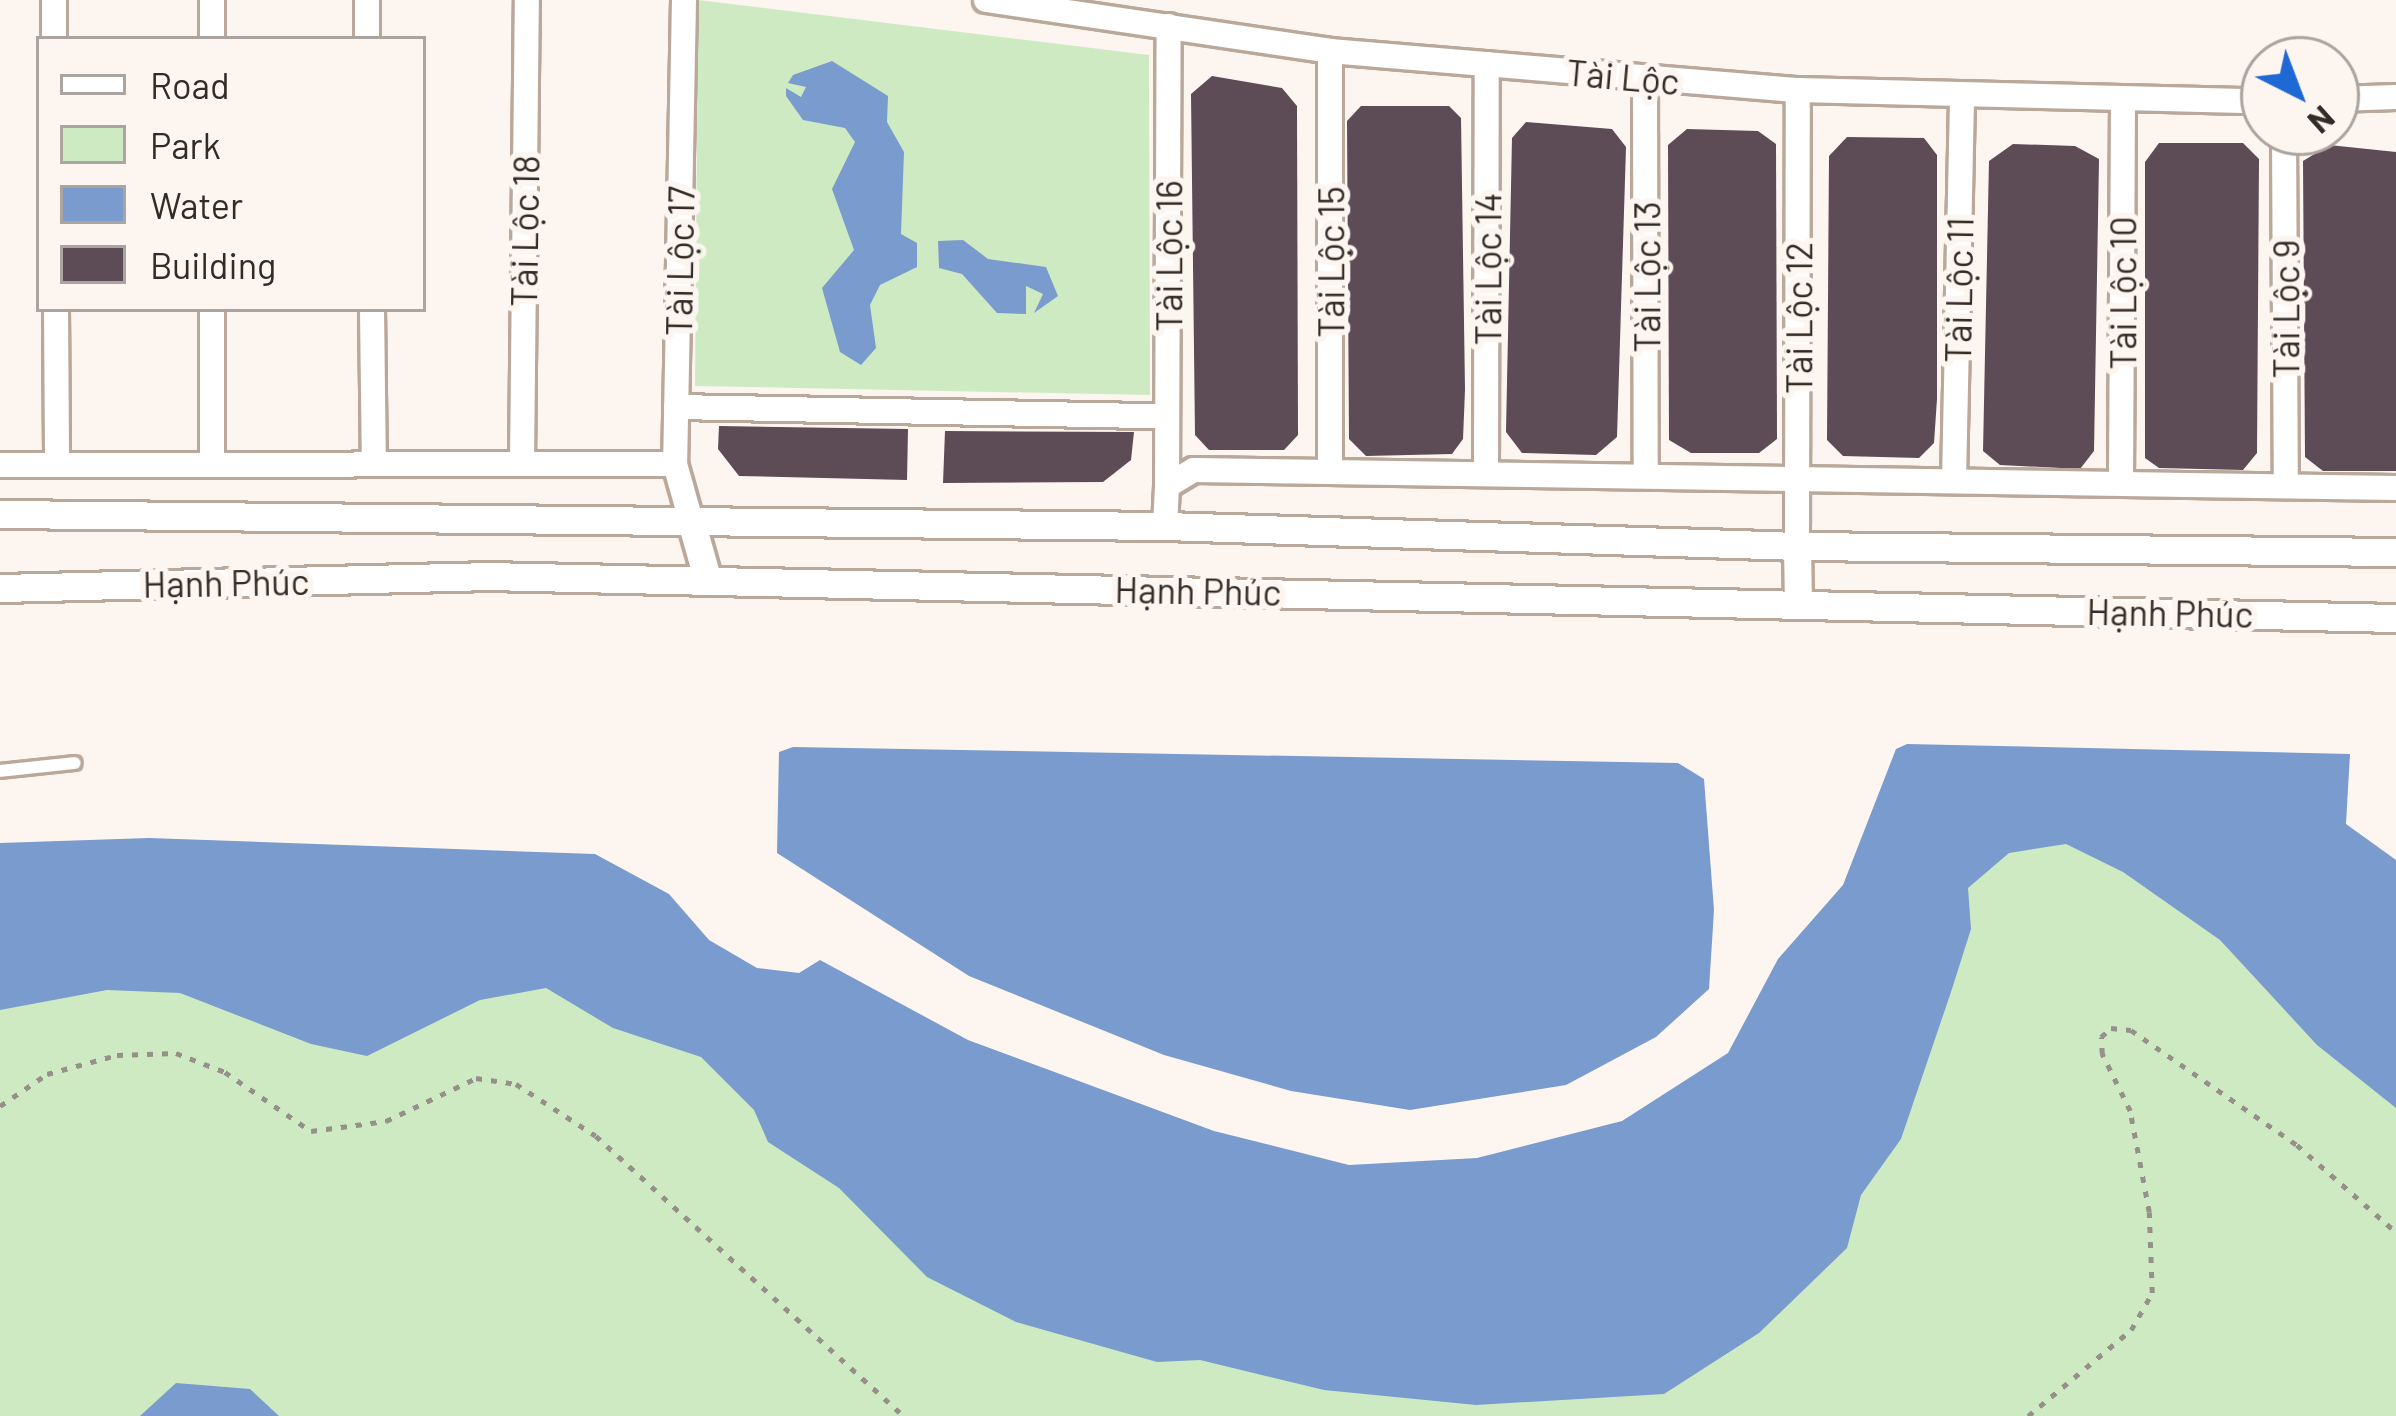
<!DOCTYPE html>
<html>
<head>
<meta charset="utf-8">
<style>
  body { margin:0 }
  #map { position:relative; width:2396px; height:1416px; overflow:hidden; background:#fdf6f0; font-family:Barlow,sans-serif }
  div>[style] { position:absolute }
  .green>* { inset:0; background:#ceeac3 }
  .water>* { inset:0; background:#7a9bcd }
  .building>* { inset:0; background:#5d4b56 }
  .path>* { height:4.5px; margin-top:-2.25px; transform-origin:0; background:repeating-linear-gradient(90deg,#968f8a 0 6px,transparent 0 15px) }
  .roads { filter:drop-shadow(3px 0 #baa89a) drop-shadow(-3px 0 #baa89a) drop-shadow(0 3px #baa89a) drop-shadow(0 -3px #baa89a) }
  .service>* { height:12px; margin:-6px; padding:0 6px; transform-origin:6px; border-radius:6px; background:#fff }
  .minor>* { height:24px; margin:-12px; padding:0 12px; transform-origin:12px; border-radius:12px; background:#fff }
  .tertiary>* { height:27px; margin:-13.5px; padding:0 13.5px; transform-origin:13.5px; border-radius:13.5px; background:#fff }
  span { translate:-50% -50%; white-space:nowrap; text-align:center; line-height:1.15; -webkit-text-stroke:12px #fdf6f0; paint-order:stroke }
  .street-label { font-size:36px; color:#322b26 }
  .legend { position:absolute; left:36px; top:36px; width:390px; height:276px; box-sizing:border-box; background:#fdf6f0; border:3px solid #aca59f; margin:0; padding:15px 21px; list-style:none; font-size:36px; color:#322b26 }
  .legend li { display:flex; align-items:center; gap:24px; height:60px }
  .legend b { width:60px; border:3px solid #aca59f }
  .north { position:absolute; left:2240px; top:36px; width:120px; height:120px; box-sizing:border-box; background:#fdf6f0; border:3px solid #aca59f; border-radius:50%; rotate:138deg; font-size:33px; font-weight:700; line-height:48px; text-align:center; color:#322b26 }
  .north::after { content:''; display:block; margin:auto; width:42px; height:54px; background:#1f69d4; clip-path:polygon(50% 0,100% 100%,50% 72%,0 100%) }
</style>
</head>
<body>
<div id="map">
  <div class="green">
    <i style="clip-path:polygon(698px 0,1149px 55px,1150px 395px,695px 386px)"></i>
    <i style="clip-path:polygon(2007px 808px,2396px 862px,2396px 1416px,0 1416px,0 977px,500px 947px,785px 1059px,1592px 1230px)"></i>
  </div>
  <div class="water">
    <i style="clip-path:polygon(832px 61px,888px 96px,887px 122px,904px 152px,901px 234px,917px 243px,917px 267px,880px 285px,870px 305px,876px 348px,861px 365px,840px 352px,822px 288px,854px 250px,832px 189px,855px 142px,845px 128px,803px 120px,786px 96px,786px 88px,801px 97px,806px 87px,788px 83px,793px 75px)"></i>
    <i style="clip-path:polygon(963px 240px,988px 259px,1046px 267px,1058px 296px,1034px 313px,1043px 294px,1026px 286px,1026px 314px,997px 313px,962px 274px,939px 268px,938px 241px)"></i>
    <i style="clip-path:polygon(1907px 744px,2350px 754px,2346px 824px,2396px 860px,2396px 1108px,2317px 1045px,2220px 940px,2123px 872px,2066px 844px,2009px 853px,1968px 888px,1971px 929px,1951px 992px,1901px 1139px,1861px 1195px,1847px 1248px,1759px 1333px,1664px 1394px,1476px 1405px,1324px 1390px,1200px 1360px,1157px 1362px,1016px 1322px,927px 1277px,839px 1188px,768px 1142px,754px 1110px,701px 1057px,613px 1028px,546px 988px,480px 1000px,367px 1056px,311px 1044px,180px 993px,107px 990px,0 1010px,0 843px,149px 838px,595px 854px,669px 894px,709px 940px,757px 968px,799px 973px,820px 960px,968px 1040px,1214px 1131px,1349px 1165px,1477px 1158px,1622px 1121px,1728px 1053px,1778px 959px,1843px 885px,1896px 749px)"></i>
    <i style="clip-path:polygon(793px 747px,1678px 763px,1704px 779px,1714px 910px,1709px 989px,1656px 1037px,1566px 1085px,1410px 1110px,1291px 1091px,1164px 1055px,969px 976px,777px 853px,779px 752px)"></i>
    <i style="clip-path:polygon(176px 1383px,250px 1389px,279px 1416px,140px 1416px)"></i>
  </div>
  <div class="building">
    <i style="clip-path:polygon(1212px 76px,1282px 88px,1297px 106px,1298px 435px,1284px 450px,1209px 450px,1195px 435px,1191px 94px)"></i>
    <i style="clip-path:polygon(1361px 106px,1449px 106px,1461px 118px,1465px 390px,1463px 439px,1452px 454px,1366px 456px,1349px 439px,1347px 121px)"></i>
    <i style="clip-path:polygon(1526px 122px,1612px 129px,1626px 147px,1617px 437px,1596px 455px,1522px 453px,1506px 432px,1512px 138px)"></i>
    <i style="clip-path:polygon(1687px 129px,1758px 131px,1776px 144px,1777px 439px,1759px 453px,1691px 453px,1669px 440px,1668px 145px)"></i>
    <i style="clip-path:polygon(1847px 137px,1924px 138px,1937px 155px,1937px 399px,1934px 443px,1919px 458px,1843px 456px,1827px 440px,1829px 156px)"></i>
    <i style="clip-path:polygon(2159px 143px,2243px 143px,2259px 159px,2257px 453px,2243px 470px,2159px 468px,2145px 458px,2145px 162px)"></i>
    <i style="clip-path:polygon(2013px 144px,2075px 146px,2099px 159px,2094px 451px,2080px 469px,2000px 465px,1983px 451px,1989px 161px)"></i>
    <i style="clip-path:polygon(2329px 145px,2396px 152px,2396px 471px,2323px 471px,2305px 457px,2303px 161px)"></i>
    <i style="clip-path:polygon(719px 426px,908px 429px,907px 480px,739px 476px,718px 449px)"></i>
    <i style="clip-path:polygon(945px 431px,1134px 432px,1131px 460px,1103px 482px,943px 483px)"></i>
  </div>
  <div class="path">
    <i style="left:0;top:1106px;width:57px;rotate:-34.2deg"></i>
    <i style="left:47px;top:1074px;width:73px;rotate:-15.2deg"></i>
    <i style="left:117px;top:1055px;width:59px;rotate:-1.9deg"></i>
    <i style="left:176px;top:1053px;width:53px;rotate:21.2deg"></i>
    <i style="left:225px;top:1072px;width:104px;rotate:34.5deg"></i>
    <i style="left:311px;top:1131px;width:76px;rotate:-7.6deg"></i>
    <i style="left:386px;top:1121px;width:100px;rotate:-25.5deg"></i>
    <i style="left:476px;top:1078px;width:40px;rotate:8.5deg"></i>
    <i style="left:516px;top:1084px;width:95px;rotate:33deg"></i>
    <i style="left:596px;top:1136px;width:416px;rotate:42.3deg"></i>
    <i style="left:2028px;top:1416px;width:134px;rotate:-39.9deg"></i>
    <i style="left:2131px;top:1330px;width:43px;rotate:-60.4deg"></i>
    <i style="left:2152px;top:1293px;width:81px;rotate:-92.1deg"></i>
    <i style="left:2149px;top:1212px;width:103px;rotate:-100.7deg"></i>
    <i style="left:2130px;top:1111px;width:64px;rotate:-116.2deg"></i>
    <i style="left:2102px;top:1054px;width:17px;rotate:-93deg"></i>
    <i style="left:2101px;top:1037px;width:13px;rotate:-42deg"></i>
    <i style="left:2111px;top:1028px;width:20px;rotate:6deg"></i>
    <i style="left:2131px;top:1030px;width:202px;rotate:34.7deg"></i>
    <i style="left:2297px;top:1145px;width:132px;rotate:41.3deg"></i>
  </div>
  <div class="roads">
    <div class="service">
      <i style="left:0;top:771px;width:75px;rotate:-6.1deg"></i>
    </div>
    <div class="minor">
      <i style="left:54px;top:0;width:39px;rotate:90deg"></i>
      <i style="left:367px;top:0;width:39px;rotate:90deg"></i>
      <i style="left:684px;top:0;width:464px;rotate:91.1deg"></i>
      <i style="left:675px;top:464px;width:59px;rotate:74.3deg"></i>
      <i style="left:986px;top:0;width:348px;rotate:8.4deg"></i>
      <i style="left:1330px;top:51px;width:470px;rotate:4.8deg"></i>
      <i style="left:1798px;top:90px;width:466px;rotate:1.4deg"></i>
      <i style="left:212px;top:39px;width:39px;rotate:-90deg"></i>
      <i style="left:1645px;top:78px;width:398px;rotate:89.9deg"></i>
      <i style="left:2336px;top:99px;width:60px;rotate:-1.9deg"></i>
      <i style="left:2284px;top:132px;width:354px;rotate:89.7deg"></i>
      <i style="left:56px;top:309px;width:156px;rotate:89.6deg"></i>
      <i style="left:372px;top:309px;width:154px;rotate:89.3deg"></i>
      <i style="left:676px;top:407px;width:491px;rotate:1.1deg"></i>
      <i style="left:522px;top:462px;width:462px;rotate:-89.4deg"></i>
      <i style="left:212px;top:463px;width:154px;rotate:-90deg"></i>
      <i style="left:0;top:465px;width:675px;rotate:-0.08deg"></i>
      <i style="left:1330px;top:472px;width:421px;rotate:-90deg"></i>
      <i style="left:1486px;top:474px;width:410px;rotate:-89.9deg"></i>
      <i style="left:1954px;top:481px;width:382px;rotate:-88.8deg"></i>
      <i style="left:2121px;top:483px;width:381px;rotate:-89.7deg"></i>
      <i style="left:1167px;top:486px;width:460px;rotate:-89.8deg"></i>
      <i style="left:1165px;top:526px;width:40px;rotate:-87.1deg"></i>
      <i style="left:1167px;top:486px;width:31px;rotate:-31deg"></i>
      <i style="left:1194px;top:470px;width:1202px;rotate:0.86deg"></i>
      <i style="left:1797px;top:546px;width:456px;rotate:-89.9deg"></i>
    </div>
    <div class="tertiary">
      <i style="left:0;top:514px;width:1165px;rotate:0.59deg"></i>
      <i style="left:1165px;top:526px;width:632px;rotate:1.81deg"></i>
      <i style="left:1797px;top:546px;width:599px;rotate:0.57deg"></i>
      <i style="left:691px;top:521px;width:62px;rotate:74.2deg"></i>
      <i style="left:1797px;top:546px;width:56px;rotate:89deg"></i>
      <i style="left:0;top:588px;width:486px;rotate:-1.4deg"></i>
      <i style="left:486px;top:576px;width:1910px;rotate:1.26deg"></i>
    </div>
  </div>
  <div class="street-label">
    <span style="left:1623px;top:76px;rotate:5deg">Tài Lộc</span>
    <span style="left:524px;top:231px;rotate:-89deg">Tài Lộc 18</span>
    <span style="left:1168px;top:256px;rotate:-90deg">Tài Lộc 16</span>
    <span style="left:679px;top:261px;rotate:-89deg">Tài Lộc 17</span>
    <span style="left:1330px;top:262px;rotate:-90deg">Tài Lộc 15</span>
    <span style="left:1487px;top:269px;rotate:-90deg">Tài Lộc 14</span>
    <span style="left:1646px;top:277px;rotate:-90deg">Tài Lộc 13</span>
    <span style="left:1958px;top:290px;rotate:-89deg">Tài Lộc 11</span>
    <span style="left:2122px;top:293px;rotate:-90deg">Tài Lộc 10</span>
    <span style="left:2285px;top:309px;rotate:-90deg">Tài Lộc 9</span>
    <span style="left:1798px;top:318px;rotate:-90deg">Tài Lộc 12</span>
    <span style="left:226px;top:582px;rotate:-1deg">Hạnh Phúc</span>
    <span style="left:1198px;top:590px;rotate:1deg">Hạnh Phúc</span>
    <span style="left:2170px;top:612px;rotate:1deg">Hạnh Phúc</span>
  </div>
  <ul class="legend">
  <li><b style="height:15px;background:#fff"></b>Road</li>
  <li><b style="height:33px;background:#ceeac3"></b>Park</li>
  <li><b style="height:33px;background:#7a9bcd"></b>Water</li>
  <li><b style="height:33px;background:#5d4b56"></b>Building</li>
  </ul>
  <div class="north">N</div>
</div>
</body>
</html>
